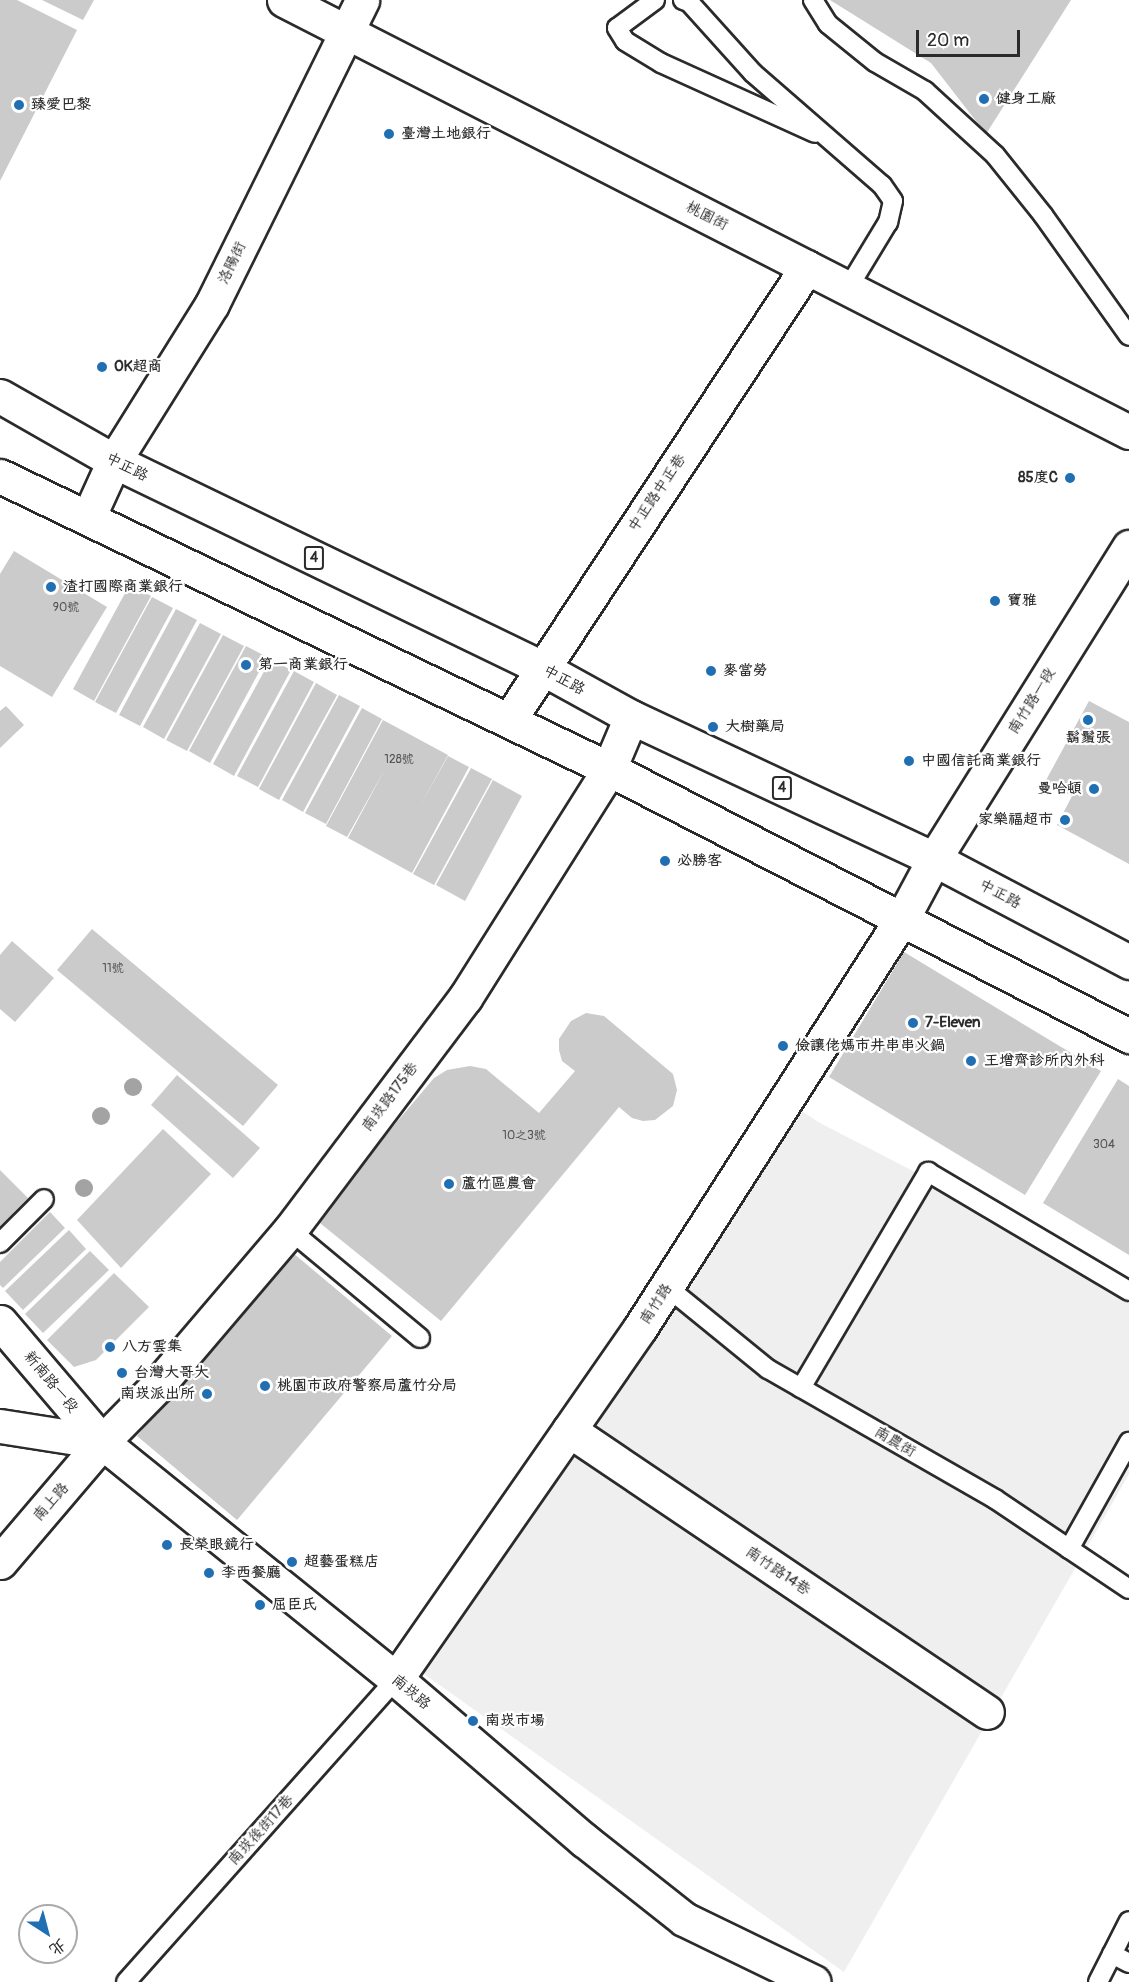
<!DOCTYPE html>
<html>
<head>
<meta charset="utf-8">
<style>
  body { margin:0 }
  #map { position:relative; width:1129px; height:1982px; overflow:hidden; background:#fff; font-family:Pangolin,"LXGW WenKai TC",sans-serif }
  div>[style] { position:absolute }
  .built>* { inset:0; background:#efefef }
  .building>* { inset:0; background:#cbcbcb }
  .roads { filter:drop-shadow(2px 0 #2b2b2b) drop-shadow(-2px 0 #2b2b2b) drop-shadow(0 2px #2b2b2b) drop-shadow(0 -2px #2b2b2b) }
  .lane>* { height:18px; margin:-9px; padding:0 9px; transform-origin:9px; border-radius:9px; background:#fff }
  .street>* { height:33px; margin:-16.5px; padding:0 16.5px; transform-origin:16.5px; border-radius:16.5px; background:#fff }
  .secondary>* { height:33px; margin:-16.5px; padding:0 16.5px; transform-origin:16.5px; border-radius:16.5px; background:#fff }
  .primary>* { height:33px; margin:-16.5px; padding:0 16.5px; transform-origin:16.5px; border-radius:16.5px; background:#fff }
  .trees>* { width:18px; height:18px; margin:-9px; border-radius:50%; background:#a3a3a3 }
  .dots>* { width:16px; height:16px; translate:-50% -50%; box-sizing:border-box; border:3px solid #fff; border-radius:50% }
  span { translate:-50% -50%; white-space:nowrap; text-align:center; line-height:1.15; -webkit-text-stroke:4.5px #fff; paint-order:stroke }
  .number-label { font-size:12px; color:#535353 }
  .number-label span { -webkit-text-stroke-width:0 }
  .shield-label span { padding:2px 4px; background:#fff; border:2px solid; border-radius:4px; -webkit-text-stroke-width:0 }
  .shield-label { font-size:14px; color:#2b2b2b; font-weight:700 }
  .poi-label { font-size:15px; color:#2b2b2b; font-weight:700 }
  .left { translate:0 -50%; text-align:left }
  .right { translate:-100% -50%; text-align:right }
  .street-label { font-size:15px; color:#2b2b2b }
  .north { position:absolute; left:18px; top:1904px; width:60px; height:60px; box-sizing:border-box; background:#fff; border:2px solid #aaa; border-radius:50%; rotate:144deg; font-size:16px; font-weight:700; line-height:24px; text-align:center; color:#2b2b2b }
  .north::after { content:''; display:block; margin:auto; width:21px; height:27px; background:#1f6fb2; clip-path:polygon(50% 0,100% 100%,50% 72%,0 100%) }
  .scale { position:absolute; left:916px; top:30px; width:104px; height:27px; box-sizing:border-box; border:3px solid #2b2b2b; border-top:0; padding-left:8px; font-size:18px; line-height:21px; white-space:nowrap; color:#2b2b2b; -webkit-text-stroke:4px #fff; paint-order:stroke }
</style>
</head>
<body>
<div id="map">
  <div class="built">
    <i style="clip-path:polygon(791px 1104px,820px 1123px,1129px 1282px,1129px 1474px,844px 1972px,414px 1667px)"></i>
  </div>
  <div class="building">
    <i style="clip-path:polygon(0 0,17px 0,77px 30px,0 181px)"></i>
    <i style="clip-path:polygon(42px 0,94px 0,83px 20px)"></i>
    <i style="clip-path:polygon(830px 0,1071px 0,986px 134px,931px 63px)"></i>
    <i style="clip-path:polygon(14px 551px,107px 607px,52px 697px,0 666px,0 574px)"></i>
    <i style="clip-path:polygon(130px 584px,151px 596px,94px 701px,73px 689px)"></i>
    <i style="clip-path:polygon(152px 597px,173px 608px,116px 713px,95px 702px)"></i>
    <i style="clip-path:polygon(176px 609px,197px 620px,140px 726px,119px 715px)"></i>
    <i style="clip-path:polygon(200px 623px,221px 634px,164px 739px,143px 727px)"></i>
    <i style="clip-path:polygon(223px 635px,244px 646px,187px 751px,166px 740px)"></i>
    <i style="clip-path:polygon(246px 646px,267px 657px,210px 763px,189px 751px)"></i>
    <i style="clip-path:polygon(271px 659px,291px 670px,234px 776px,213px 764px)"></i>
    <i style="clip-path:polygon(294px 671px,314px 682px,258px 787px,237px 776px)"></i>
    <i style="clip-path:polygon(316px 683px,337px 695px,279px 800px,259px 789px)"></i>
    <i style="clip-path:polygon(339px 695px,360px 706px,303px 812px,282px 800px)"></i>
    <i style="clip-path:polygon(1089px 701px,1129px 722px,1129px 864px,1057px 825px,1072px 796px,1045px 782px)"></i>
    <i style="clip-path:polygon(6px 706px,24px 725px,0 748px,0 711px)"></i>
    <i style="clip-path:polygon(362px 708px,382px 719px,326px 824px,305px 813px)"></i>
    <i style="clip-path:polygon(383px 720px,448px 755px,418px 810px,448px 756px,469px 767px,412px 873px,348px 838px,385px 769px,347px 837px,326px 826px)"></i>
    <i style="clip-path:polygon(471px 768px,492px 779px,434px 885px,413px 874px)"></i>
    <i style="clip-path:polygon(493px 780px,522px 796px,465px 901px,436px 885px)"></i>
    <i style="clip-path:polygon(92px 929px,278px 1085px,243px 1126px,57px 970px)"></i>
    <i style="clip-path:polygon(12px 941px,54px 978px,15px 1022px,0 1009px,0 955px)"></i>
    <i style="clip-path:polygon(904px 952px,1101px 1071px,1025px 1195px,829px 1077px)"></i>
    <i style="clip-path:polygon(586px 1013px,604px 1016px,673px 1074px,677px 1090px,673px 1106px,655px 1120px,643px 1121px,632px 1118px,619px 1107px,441px 1321px,315px 1219px,434px 1078px,447px 1070px,470px 1066px,486px 1069px,539px 1113px,575px 1071px,562px 1061px,559px 1050px,559px 1039px,571px 1021px)"></i>
    <i style="clip-path:polygon(177px 1075px,260px 1148px,233px 1178px,151px 1105px)"></i>
    <i style="clip-path:polygon(1118px 1079px,1129px 1086px,1129px 1255px,1043px 1203px)"></i>
    <i style="clip-path:polygon(163px 1129px,211px 1174px,121px 1268px,77px 1220px)"></i>
    <i style="clip-path:polygon(0 1170px,28px 1198px,0 1226px)"></i>
    <i style="clip-path:polygon(50px 1212px,65px 1228px,3px 1288px,0 1285px,0 1262px)"></i>
    <i style="clip-path:polygon(69px 1230px,86px 1249px,23px 1310px,5px 1291px)"></i>
    <i style="clip-path:polygon(90px 1251px,109px 1270px,43px 1333px,25px 1314px)"></i>
    <i style="clip-path:polygon(293px 1253px,392px 1336px,237px 1520px,137px 1436px)"></i>
    <i style="clip-path:polygon(114px 1273px,149px 1307px,96px 1360px,74px 1367px,47px 1340px)"></i>
  </div>
  <div class="roads">
    <div class="lane">
      <i style="left:655px;top:0;width:47px;rotate:143.6deg"></i>
      <i style="left:617px;top:28px;width:15px;rotate:58deg"></i>
      <i style="left:625px;top:41px;width:42px;rotate:31.4deg"></i>
      <i style="left:661px;top:63px;width:169px;rotate:24.4deg"></i>
      <i style="left:683px;top:0;width:6px;rotate:18deg"></i>
      <i style="left:689px;top:2px;width:96px;rotate:48deg"></i>
      <i style="left:753px;top:73px;width:171px;rotate:41deg"></i>
      <i style="left:882px;top:185px;width:19px;rotate:55deg"></i>
      <i style="left:893px;top:201px;width:22px;rotate:103deg"></i>
      <i style="left:888px;top:222px;width:77px;rotate:121.2deg"></i>
      <i style="left:813px;top:0;width:28px;rotate:58deg"></i>
      <i style="left:828px;top:24px;width:60px;rotate:39deg"></i>
      <i style="left:875px;top:62px;width:58px;rotate:30.1deg"></i>
      <i style="left:925px;top:91px;width:95px;rotate:42.4deg"></i>
      <i style="left:995px;top:155px;width:77px;rotate:51.3deg"></i>
      <i style="left:1043px;top:215px;width:148px;rotate:54.6deg"></i>
      <i style="left:290px;top:1230px;width:169px;rotate:39.7deg"></i>
      <i style="left:0;top:1243px;width:62px;rotate:-45deg"></i>
      <i style="left:667px;top:1287px;width:130px;rotate:39.1deg"></i>
      <i style="left:768px;top:1369px;width:262px;rotate:29.8deg"></i>
      <i style="left:995px;top:1499px;width:161px;rotate:33.9deg"></i>
      <i style="left:801px;top:1388px;width:251px;rotate:-59.5deg"></i>
      <i style="left:928px;top:1172px;width:234px;rotate:30.6deg"></i>
      <i style="left:1069px;top:1549px;width:123px;rotate:-60.7deg"></i>
      <i style="left:1112px;top:1954px;width:19px;rotate:28deg"></i>
      <i style="left:126px;top:1982px;width:406px;rotate:-48.3deg"></i>
      <i style="left:1098px;top:1982px;width:68px;rotate:-63.1deg"></i>
    </div>
    <div class="street">
      <i style="left:284px;top:0;width:949px;rotate:27.08deg"></i>
      <i style="left:88px;top:518px;width:63px;rotate:-65.5deg"></i>
      <i style="left:114px;top:461px;width:185px;rotate:-58deg"></i>
      <i style="left:212px;top:304px;width:339px;rotate:-63.7deg"></i>
      <i style="left:509px;top:720px;width:542px;rotate:-56.66deg"></i>
      <i style="left:0;top:1322px;width:157px;rotate:49.6deg"></i>
      <i style="left:0;top:1426px;width:103px;rotate:8.9deg"></i>
      <i style="left:102px;top:1442px;width:378px;rotate:38.9deg"></i>
      <i style="left:396px;top:1679px;width:248px;rotate:40.6deg"></i>
      <i style="left:584px;top:1840px;width:127px;rotate:38.3deg"></i>
      <i style="left:684px;top:1919px;width:144px;rotate:25.9deg"></i>
      <i style="left:569px;top:1430px;width:504px;rotate:34.01deg"></i>
      <i style="left:396px;top:1679px;width:427px;rotate:-55.2deg"></i>
      <i style="left:640px;top:1328px;width:486px;rotate:-57.4deg"></i>
    </div>
    <div class="secondary">
      <i style="left:902px;top:919px;width:68px;rotate:-61.9deg"></i>
      <i style="left:934px;top:859px;width:368px;rotate:-58deg"></i>
      <i style="left:0;top:1562px;width:157px;rotate:-49.6deg"></i>
      <i style="left:102px;top:1442px;width:78px;rotate:-45.5deg"></i>
      <i style="left:157px;top:1386px;width:205px;rotate:-49.6deg"></i>
      <i style="left:290px;top:1230px;width:291px;rotate:-53deg"></i>
      <i style="left:465px;top:998px;width:271px;rotate:-57.8deg"></i>
      <i style="left:609px;top:769px;width:56px;rotate:-67.1deg"></i>
    </div>
    <div class="primary">
      <i style="left:0;top:396px;width:131px;rotate:29.7deg"></i>
      <i style="left:114px;top:461px;width:475px;rotate:25.8deg"></i>
      <i style="left:542px;top:668px;width:102px;rotate:28.8deg"></i>
      <i style="left:631px;top:717px;width:335px;rotate:25.1deg"></i>
      <i style="left:934px;top:859px;width:221px;rotate:27.8deg"></i>
      <i style="left:0;top:476px;width:676px;rotate:25.69deg"></i>
      <i style="left:609px;top:769px;width:585px;rotate:27.18deg"></i>
    </div>
  </div>
  <div class="trees">
    <i style="left:133px;top:1087px"></i>
    <i style="left:101px;top:1116px"></i>
    <i style="left:84px;top:1188px"></i>
  </div>
  <div class="dots">
    <i style="left:984px;top:99px;background:#1f6fb2"></i>
    <i style="left:19px;top:105px;background:#1f6fb2"></i>
    <i style="left:389px;top:134px;background:#1f6fb2"></i>
    <i style="left:102px;top:367px;background:#1f6fb2"></i>
    <i style="left:1070px;top:478px;background:#1f6fb2"></i>
    <i style="left:51px;top:587px;background:#1f6fb2"></i>
    <i style="left:995px;top:601px;background:#1f6fb2"></i>
    <i style="left:246px;top:665px;background:#1f6fb2"></i>
    <i style="left:711px;top:671px;background:#1f6fb2"></i>
    <i style="left:1088px;top:720px;background:#1f6fb2"></i>
    <i style="left:713px;top:727px;background:#1f6fb2"></i>
    <i style="left:909px;top:761px;background:#1f6fb2"></i>
    <i style="left:1094px;top:789px;background:#1f6fb2"></i>
    <i style="left:1065px;top:820px;background:#1f6fb2"></i>
    <i style="left:665px;top:861px;background:#1f6fb2"></i>
    <i style="left:913px;top:1023px;background:#1f6fb2"></i>
    <i style="left:783px;top:1046px;background:#1f6fb2"></i>
    <i style="left:971px;top:1061px;background:#1f6fb2"></i>
    <i style="left:449px;top:1184px;background:#1f6fb2"></i>
    <i style="left:110px;top:1347px;background:#1f6fb2"></i>
    <i style="left:122px;top:1373px;background:#1f6fb2"></i>
    <i style="left:265px;top:1386px;background:#1f6fb2"></i>
    <i style="left:207px;top:1394px;background:#1f6fb2"></i>
    <i style="left:167px;top:1545px;background:#1f6fb2"></i>
    <i style="left:292px;top:1562px;background:#1f6fb2"></i>
    <i style="left:209px;top:1573px;background:#1f6fb2"></i>
    <i style="left:260px;top:1605px;background:#1f6fb2"></i>
    <i style="left:473px;top:1721px;background:#1f6fb2"></i>
  </div>
  <div class="number-label">
    <span style="left:66px;top:608px">90號</span>
    <span style="left:399px;top:760px">128號</span>
    <span style="left:113px;top:969px">11號</span>
    <span style="left:524px;top:1136px">10之3號</span>
    <span style="left:1104px;top:1145px">304</span>
  </div>
  <div class="shield-label">
    <span style="left:314px;top:558px">4</span>
    <span style="left:782px;top:788px">4</span>
  </div>
  <div class="poi-label">
    <span class="left" style="left:996px;top:99px">健身工廠</span>
    <span class="left" style="left:31px;top:105px">臻愛巴黎</span>
    <span class="left" style="left:401px;top:134px">臺灣土地銀行</span>
    <span class="left" style="left:114px;top:367px">OK超商</span>
    <span class="right" style="left:1058px;top:478px">85度C</span>
    <span class="left" style="left:63px;top:587px">渣打國際商業銀行</span>
    <span class="left" style="left:1007px;top:601px">寶雅</span>
    <span class="left" style="left:258px;top:665px">第一商業銀行</span>
    <span class="left" style="left:723px;top:671px">麥當勞</span>
    <span class="left" style="left:725px;top:727px">大樹藥局</span>
    <span style="left:1088px;top:738px">鬍鬚張</span>
    <span class="left" style="left:921px;top:761px">中國信託商業銀行</span>
    <span class="right" style="left:1082px;top:789px">曼哈頓</span>
    <span class="right" style="left:1053px;top:820px">家樂福超市</span>
    <span class="left" style="left:677px;top:861px">必勝客</span>
    <span class="left" style="left:925px;top:1023px">7-Eleven</span>
    <span class="left" style="left:795px;top:1046px">儉讓佬媽市井串串火鍋</span>
    <span class="left" style="left:984px;top:1061px">王增齊診所內外科</span>
    <span class="left" style="left:461px;top:1184px">蘆竹區農會</span>
    <span class="left" style="left:122px;top:1347px">八方雲集</span>
    <span class="left" style="left:134px;top:1373px">台灣大哥大</span>
    <span class="left" style="left:277px;top:1386px">桃園市政府警察局蘆竹分局</span>
    <span class="right" style="left:195px;top:1394px">南崁派出所</span>
    <span class="left" style="left:179px;top:1545px">長榮眼鏡行</span>
    <span class="left" style="left:304px;top:1562px">超藝蛋糕店</span>
    <span class="left" style="left:221px;top:1573px">李西餐廳</span>
    <span class="left" style="left:272px;top:1605px">屈臣氏</span>
    <span class="left" style="left:485px;top:1721px">南崁市場</span>
  </div>
  <div class="street-label">
    <span style="left:707px;top:216px;rotate:27deg">桃園街</span>
    <span style="left:232px;top:263px;rotate:-64deg">洛陽街</span>
    <span style="left:127px;top:467px;rotate:27deg">中正路</span>
    <span style="left:657px;top:493px;rotate:-56deg">中正路中正巷</span>
    <span style="left:564px;top:680px;rotate:29deg">中正路</span>
    <span style="left:1032px;top:701px;rotate:-58deg">南竹路一段</span>
    <span style="left:1000px;top:894px;rotate:28deg">中正路</span>
    <span style="left:390px;top:1097px;rotate:-53deg">南崁路175巷</span>
    <span style="left:656px;top:1304px;rotate:-57deg">南竹路</span>
    <span style="left:51px;top:1382px;rotate:50deg">新南路一段</span>
    <span style="left:895px;top:1442px;rotate:30deg">南農街</span>
    <span style="left:51px;top:1502px;rotate:-49deg">南上路</span>
    <span style="left:778px;top:1571px;rotate:34deg">南竹路14巷</span>
    <span style="left:411px;top:1692px;rotate:40deg">南崁路</span>
    <span style="left:261px;top:1830px;rotate:-48deg">南崁後街17巷</span>
  </div>
  <div class="north">北</div>
  <div class="scale">20 m</div>
</div>
</body>
</html>
